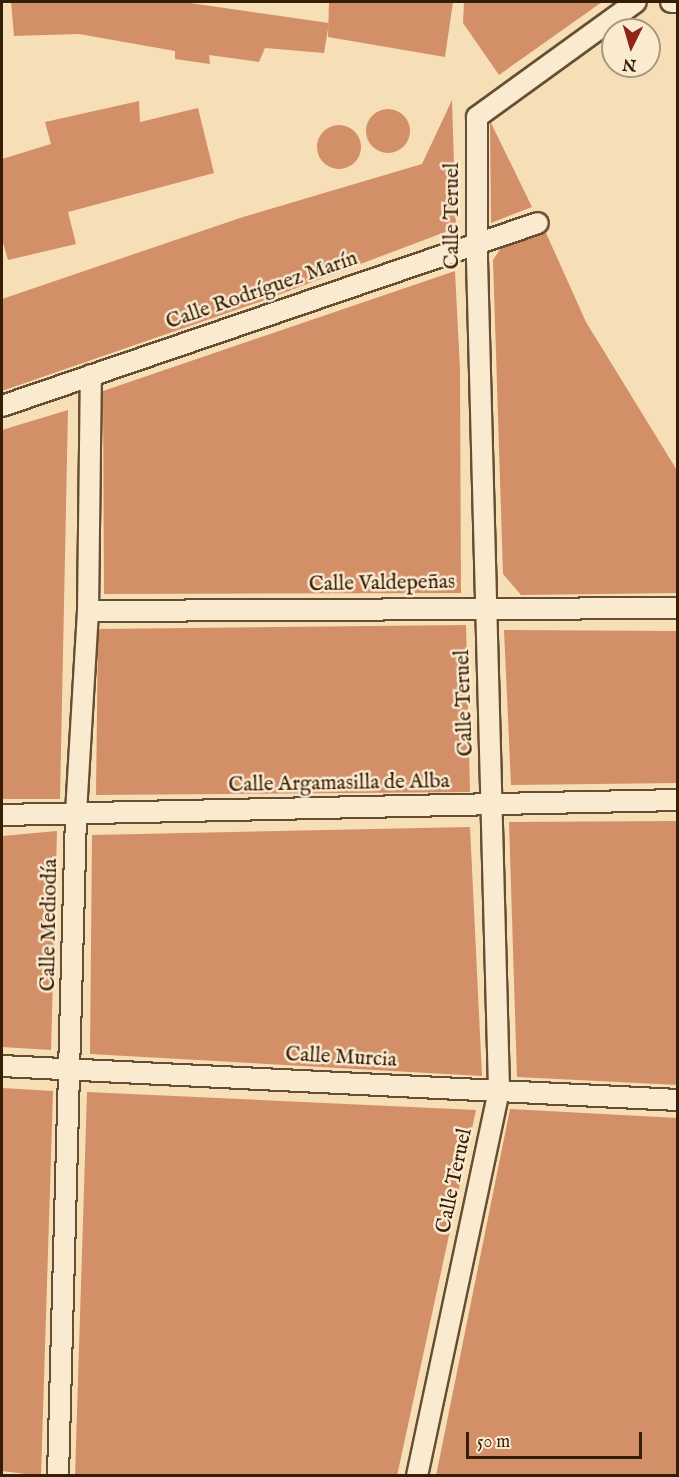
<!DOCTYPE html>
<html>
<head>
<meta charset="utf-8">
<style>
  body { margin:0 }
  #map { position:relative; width:679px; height:1477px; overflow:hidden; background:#f6dfb7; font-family:"IM FELL English",serif }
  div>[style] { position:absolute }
  .building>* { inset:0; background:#d38f68 }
  .round { border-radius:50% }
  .roads { filter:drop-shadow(2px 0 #664e32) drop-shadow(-2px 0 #664e32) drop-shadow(0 2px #664e32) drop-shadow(0 -2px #664e32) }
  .minor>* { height:20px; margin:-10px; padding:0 10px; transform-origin:10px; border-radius:10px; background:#f9ead0 }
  span { translate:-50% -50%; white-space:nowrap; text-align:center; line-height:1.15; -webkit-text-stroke:5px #f9ead0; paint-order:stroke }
  .street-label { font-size:21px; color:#361e05 }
  .frame { position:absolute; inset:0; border:3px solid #361e05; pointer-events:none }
  .north { position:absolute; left:601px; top:18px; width:60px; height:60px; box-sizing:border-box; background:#f9ead0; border:2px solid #ab987f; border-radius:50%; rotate:185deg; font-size:16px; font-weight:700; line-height:24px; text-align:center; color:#361e05 }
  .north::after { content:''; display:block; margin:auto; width:21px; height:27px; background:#8f2418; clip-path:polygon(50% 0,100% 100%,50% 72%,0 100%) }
  .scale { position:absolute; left:466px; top:1432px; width:176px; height:27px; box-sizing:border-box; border:3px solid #361e05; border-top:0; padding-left:8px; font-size:18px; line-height:21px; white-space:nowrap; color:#361e05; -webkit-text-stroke:4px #f9ead0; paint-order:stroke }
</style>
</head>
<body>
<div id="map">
  <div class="building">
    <i style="clip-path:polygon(11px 2px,183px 2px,329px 23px,324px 53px,265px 48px,259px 62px,209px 55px,210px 64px,175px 59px,175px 51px,79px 34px,14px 36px)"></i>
    <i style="clip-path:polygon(329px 2px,453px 2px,445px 57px,328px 37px)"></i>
    <i style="clip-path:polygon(464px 2px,602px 2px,499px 75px,463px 23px)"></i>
    <i style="clip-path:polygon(452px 100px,456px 228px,262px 301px,2px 391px,2px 299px,243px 217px,422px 164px)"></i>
    <i style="clip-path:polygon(139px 101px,140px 122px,198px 108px,214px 173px,68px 212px,76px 244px,8px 260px,2px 239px,2px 159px,51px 144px,45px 122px)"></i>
    <i class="round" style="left:366px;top:109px;width:44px;height:44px"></i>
    <i style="clip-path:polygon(490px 121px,532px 207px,491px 223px)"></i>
    <i class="round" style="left:317px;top:125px;width:44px;height:44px"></i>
    <i style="clip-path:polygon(546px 233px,586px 322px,678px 472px,678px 593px,521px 595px,503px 574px,493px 260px,503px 245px)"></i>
    <i style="clip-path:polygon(455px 271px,460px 369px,461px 593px,104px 594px,103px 391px)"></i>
    <i style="clip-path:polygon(68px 410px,60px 799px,2px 799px,2px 430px)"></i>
    <i style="clip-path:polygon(466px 625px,470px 792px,96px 795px,98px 629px)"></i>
    <i style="clip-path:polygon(504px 630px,678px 631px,678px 783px,511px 785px)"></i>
    <i style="clip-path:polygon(678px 821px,678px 1085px,517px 1077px,509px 822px)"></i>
    <i style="clip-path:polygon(470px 827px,482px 1076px,90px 1054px,92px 835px)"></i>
    <i style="clip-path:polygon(57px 831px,51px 1050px,2px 1047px,2px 836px)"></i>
    <i style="clip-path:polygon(2px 1088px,53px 1091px,41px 1476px,2px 1471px)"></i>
    <i style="clip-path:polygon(87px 1092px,476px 1110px,397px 1476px,75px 1476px)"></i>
    <i style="clip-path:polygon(510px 1109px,678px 1118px,678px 1476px,436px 1476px)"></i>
  </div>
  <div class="roads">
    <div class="minor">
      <i style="left:671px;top:2px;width:7px"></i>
      <i style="left:2px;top:406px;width:566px;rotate:-18.85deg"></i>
      <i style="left:88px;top:611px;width:590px;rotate:-0.29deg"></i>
      <i style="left:2px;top:815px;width:676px;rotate:-1.27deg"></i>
      <i style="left:2px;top:1066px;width:677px;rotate:2.88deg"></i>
      <i style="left:58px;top:1476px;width:663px;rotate:-88.44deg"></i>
      <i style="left:76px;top:813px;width:202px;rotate:-86.6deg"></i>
      <i style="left:88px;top:611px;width:236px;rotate:-89.3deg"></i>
      <i style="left:417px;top:1476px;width:396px;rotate:-78deg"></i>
      <i style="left:499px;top:1089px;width:830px;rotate:-91.52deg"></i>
      <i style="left:477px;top:259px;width:142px;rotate:-90deg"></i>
      <i style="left:477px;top:117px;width:196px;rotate:-35.9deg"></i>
    </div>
  </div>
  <div class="street-label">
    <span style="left:453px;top:216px;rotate:-90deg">Calle Teruel</span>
    <span style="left:262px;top:291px;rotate:-19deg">Calle Rodríguez Marín</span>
    <span style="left:382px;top:584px;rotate:-1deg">Calle Valdepeñas</span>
    <span style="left:465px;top:703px;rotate:-92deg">Calle Teruel</span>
    <span style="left:339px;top:784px;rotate:-1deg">Calle Argamasilla de Alba</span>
    <span style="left:50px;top:925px;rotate:-89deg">Calle Mediodía</span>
    <span style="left:341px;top:1058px;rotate:3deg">Calle Murcia</span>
    <span style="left:455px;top:1181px;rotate:-78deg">Calle Teruel</span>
  </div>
  <div class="frame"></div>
  <div class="north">N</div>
  <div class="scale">50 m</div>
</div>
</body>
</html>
